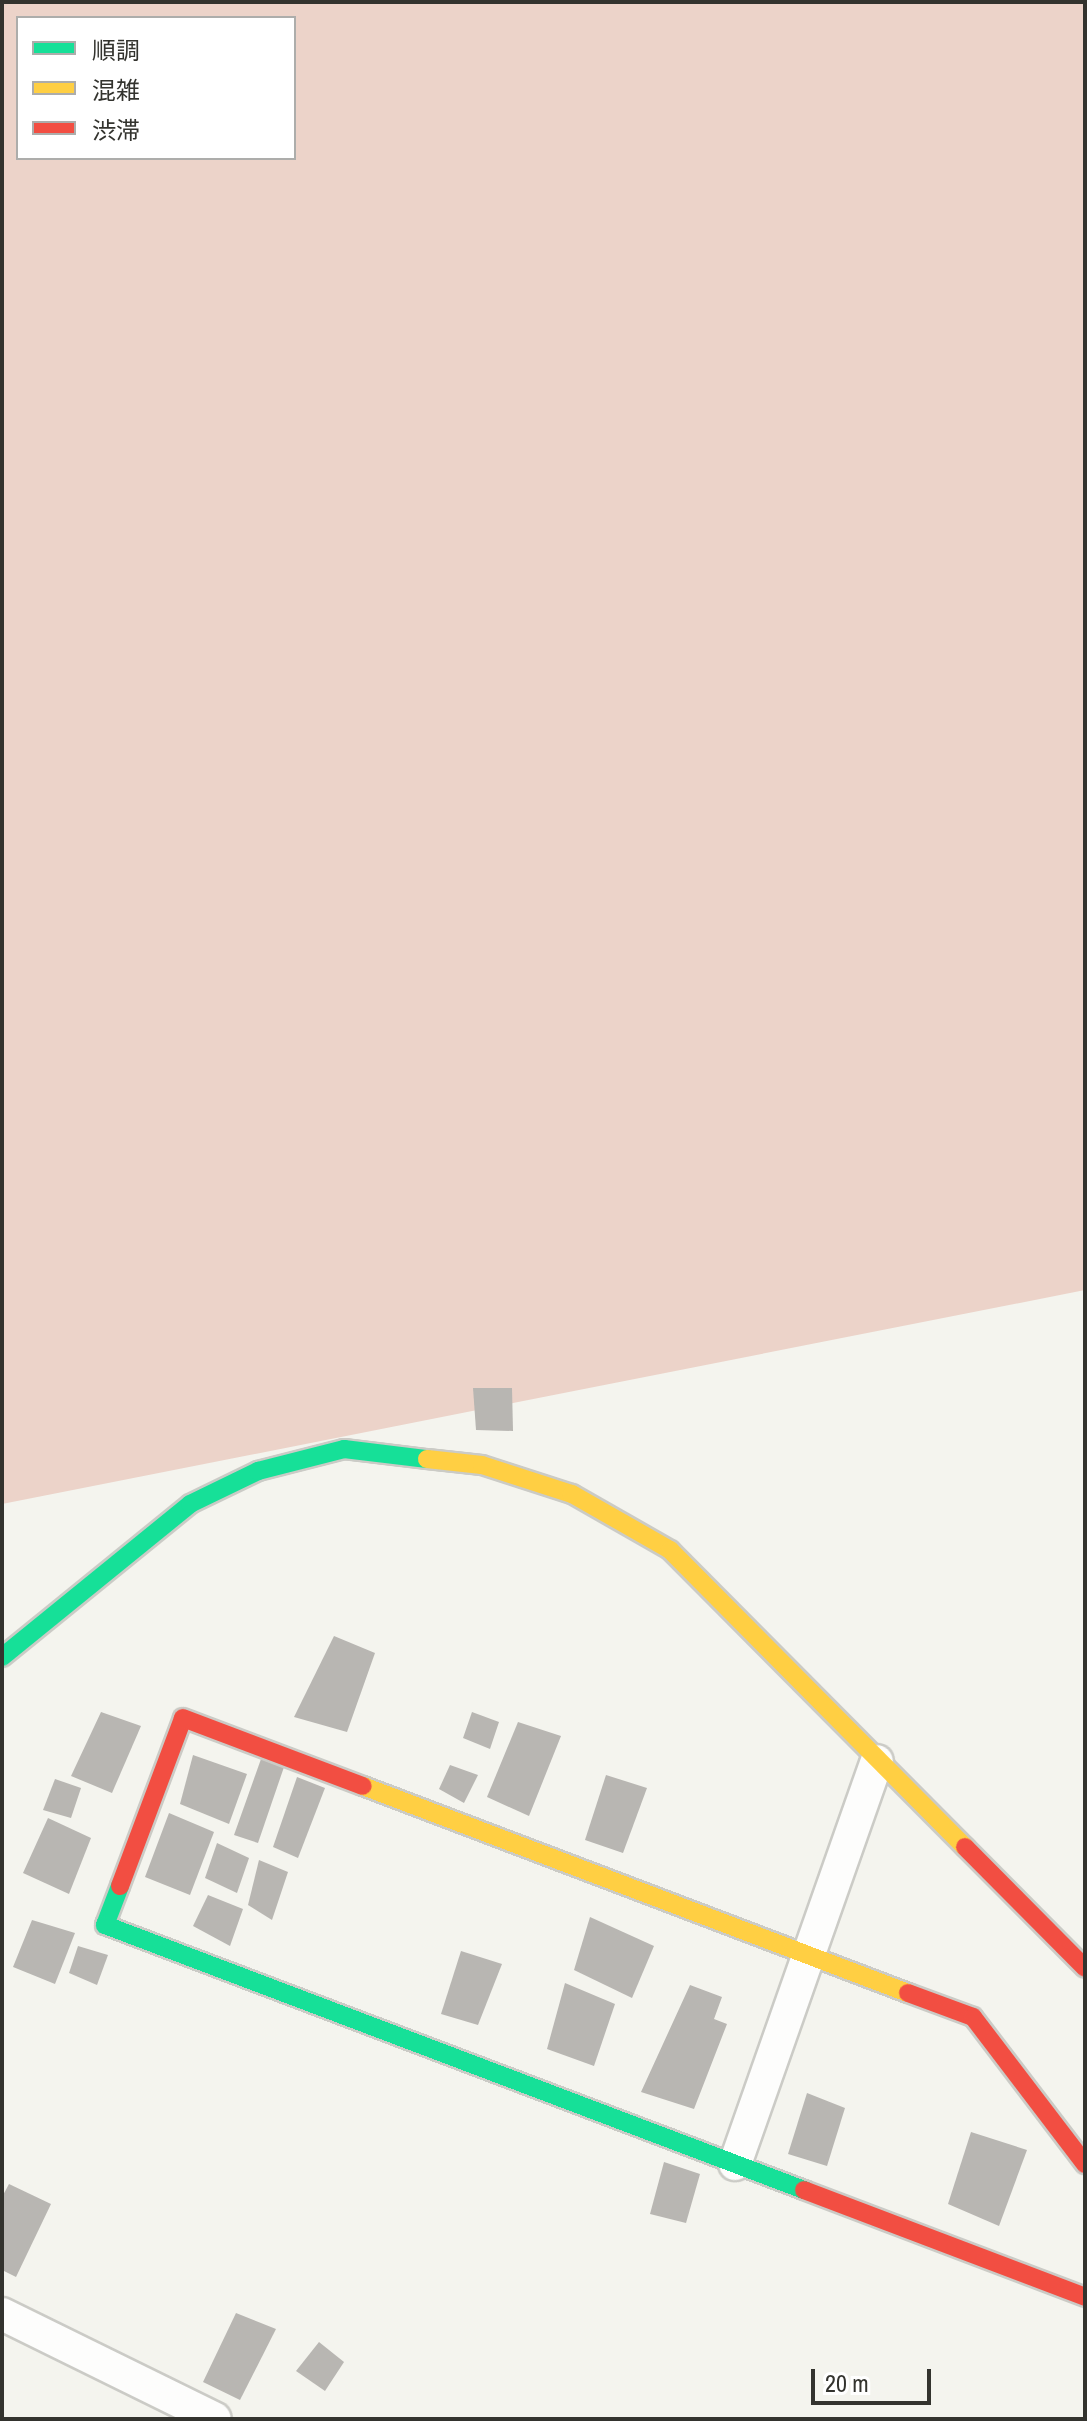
<!DOCTYPE html>
<html>
<head>
<meta charset="utf-8">
<style>
  body { margin:0 }
  #map { position:relative; width:1087px; height:2421px; overflow:hidden; background:#f4f4ee; font-family:"Archivo Narrow","Noto Sans JP",sans-serif }
  div>[style] { position:absolute }
  .green>* { inset:0; background:#ecd3c9 }
  .building>* { inset:0; background:#b8b6b2 }
  .roads { filter:drop-shadow(2px 0 #cbcbc6) drop-shadow(-2px 0 #cbcbc6) drop-shadow(0 2px #cbcbc6) drop-shadow(0 -2px #cbcbc6) }
  .street>* { height:32px; margin:-16px; padding:0 16px; transform-origin:16px; border-radius:16px; background:#fdfdfc }
  .fast>* { height:18px; margin:-9px; padding:0 9px; transform-origin:9px; border-radius:9px; background:#16e098 }
  .slow>* { height:18px; margin:-9px; padding:0 9px; transform-origin:9px; border-radius:9px; background:#ffcf43 }
  .jam>* { height:18px; margin:-9px; padding:0 9px; transform-origin:9px; border-radius:9px; background:#f24e42 }
  span { translate:-50% -50%; white-space:nowrap; text-align:center; line-height:1.15; -webkit-text-stroke:6px #fff; paint-order:stroke }
  .frame { position:absolute; inset:0; border:4px solid #33332e; pointer-events:none }
  .legend { position:absolute; left:16px; top:16px; width:280px; height:144px; box-sizing:border-box; background:#fff; border:2px solid #adadab; margin:0; padding:10px 14px; list-style:none; font-size:24px; color:#33332e }
  .legend li { display:flex; align-items:center; gap:16px; height:40px }
  .legend b { width:40px; border:2px solid #adadab }
  .scale { position:absolute; left:811px; top:2369px; width:120px; height:36px; box-sizing:border-box; border:4px solid #33332e; border-top:0; padding-left:10px; font-size:24px; line-height:28px; white-space:nowrap; color:#33332e; -webkit-text-stroke:6px #fff; paint-order:stroke }
</style>
</head>
<body>
<div id="map">
  <div class="green">
    <i style="clip-path:polygon(evenodd,2px 2px,1085px 2px,1085px 1290px,2px 1504px,2px 2px,18px 18px,294px 18px,294px 158px,18px 158px,18px 18px)"></i>
  </div>
  <div class="building">
    <i style="clip-path:polygon(473px 1388px,512px 1388px,513px 1431px,476px 1430px)"></i>
    <i style="clip-path:polygon(334px 1636px,375px 1653px,347px 1732px,294px 1717px)"></i>
    <i style="clip-path:polygon(101px 1712px,141px 1726px,112px 1793px,71px 1776px)"></i>
    <i style="clip-path:polygon(472px 1712px,499px 1722px,490px 1749px,463px 1738px)"></i>
    <i style="clip-path:polygon(518px 1722px,561px 1736px,529px 1816px,487px 1797px)"></i>
    <i style="clip-path:polygon(193px 1755px,247px 1774px,229px 1824px,180px 1804px)"></i>
    <i style="clip-path:polygon(261px 1759px,284px 1767px,258px 1843px,234px 1835px)"></i>
    <i style="clip-path:polygon(450px 1765px,478px 1775px,464px 1803px,439px 1789px)"></i>
    <i style="clip-path:polygon(606px 1775px,647px 1788px,623px 1853px,585px 1840px)"></i>
    <i style="clip-path:polygon(297px 1777px,325px 1788px,298px 1858px,273px 1847px)"></i>
    <i style="clip-path:polygon(55px 1779px,81px 1788px,71px 1818px,43px 1810px)"></i>
    <i style="clip-path:polygon(169px 1813px,214px 1832px,190px 1895px,145px 1877px)"></i>
    <i style="clip-path:polygon(48px 1818px,91px 1838px,69px 1894px,23px 1873px)"></i>
    <i style="clip-path:polygon(217px 1843px,249px 1858px,237px 1893px,205px 1878px)"></i>
    <i style="clip-path:polygon(259px 1860px,288px 1872px,272px 1920px,248px 1905px)"></i>
    <i style="clip-path:polygon(208px 1895px,243px 1909px,230px 1946px,193px 1926px)"></i>
    <i style="clip-path:polygon(590px 1917px,654px 1946px,632px 1998px,574px 1970px)"></i>
    <i style="clip-path:polygon(32px 1920px,75px 1933px,55px 1984px,13px 1967px)"></i>
    <i style="clip-path:polygon(78px 1946px,108px 1955px,97px 1985px,69px 1973px)"></i>
    <i style="clip-path:polygon(461px 1951px,502px 1964px,478px 2025px,441px 2014px)"></i>
    <i style="clip-path:polygon(565px 1983px,615px 2004px,594px 2066px,547px 2049px)"></i>
    <i style="clip-path:polygon(690px 1985px,722px 1997px,714px 2019px,727px 2024px,694px 2109px,641px 2092px)"></i>
    <i style="clip-path:polygon(807px 2093px,845px 2108px,827px 2166px,788px 2154px)"></i>
    <i style="clip-path:polygon(971px 2132px,1027px 2150px,999px 2226px,948px 2204px)"></i>
    <i style="clip-path:polygon(664px 2162px,700px 2174px,686px 2223px,650px 2214px)"></i>
    <i style="clip-path:polygon(9px 2184px,51px 2204px,16px 2277px,2px 2270px,2px 2197px)"></i>
    <i style="clip-path:polygon(236px 2313px,276px 2329px,240px 2400px,203px 2382px)"></i>
    <i style="clip-path:polygon(319px 2342px,344px 2362px,325px 2391px,296px 2371px)"></i>
  </div>
  <div class="roads">
    <div class="street">
      <i style="left:735px;top:2164px;width:427px;rotate:-70.6deg"></i>
      <i style="left:2px;top:2314px;width:237px;rotate:26.2deg"></i>
    </div>
    <div class="fast">
      <i style="left:2px;top:1657px;width:242px;rotate:-39.1deg"></i>
      <i style="left:190px;top:1504px;width:76px;rotate:-25.9deg"></i>
      <i style="left:258px;top:1471px;width:89px;rotate:-14.3deg"></i>
      <i style="left:344px;top:1449px;width:84px;rotate:6.9deg"></i>
      <i style="left:120px;top:1886px;width:42px;rotate:111deg"></i>
      <i style="left:105px;top:1925px;width:748px;rotate:20.76deg"></i>
    </div>
    <div class="slow">
      <i style="left:427px;top:1459px;width:55px;rotate:6.2deg"></i>
      <i style="left:482px;top:1465px;width:95px;rotate:17.9deg"></i>
      <i style="left:572px;top:1494px;width:113px;rotate:29.7deg"></i>
      <i style="left:670px;top:1550px;width:419px;rotate:45.2deg"></i>
      <i style="left:363px;top:1786px;width:583px;rotate:20.8deg"></i>
    </div>
    <div class="jam">
      <i style="left:965px;top:1847px;width:170px;rotate:45.2deg"></i>
      <i style="left:120px;top:1886px;width:179px;rotate:-69.4deg"></i>
      <i style="left:183px;top:1718px;width:192px;rotate:20.7deg"></i>
      <i style="left:908px;top:1993px;width:69px;rotate:20.3deg"></i>
      <i style="left:973px;top:2017px;width:185px;rotate:52.7deg"></i>
      <i style="left:804px;top:2190px;width:301px;rotate:20.8deg"></i>
    </div>
  </div>
  <div class="frame"></div>
  <ul class="legend">
  <li><b style="height:10px;background:#16e098"></b>順調</li>
  <li><b style="height:10px;background:#ffcf43"></b>混雑</li>
  <li><b style="height:10px;background:#f24e42"></b>渋滞</li>
  </ul>
  <div class="scale">20 m</div>
</div>
</body>
</html>
